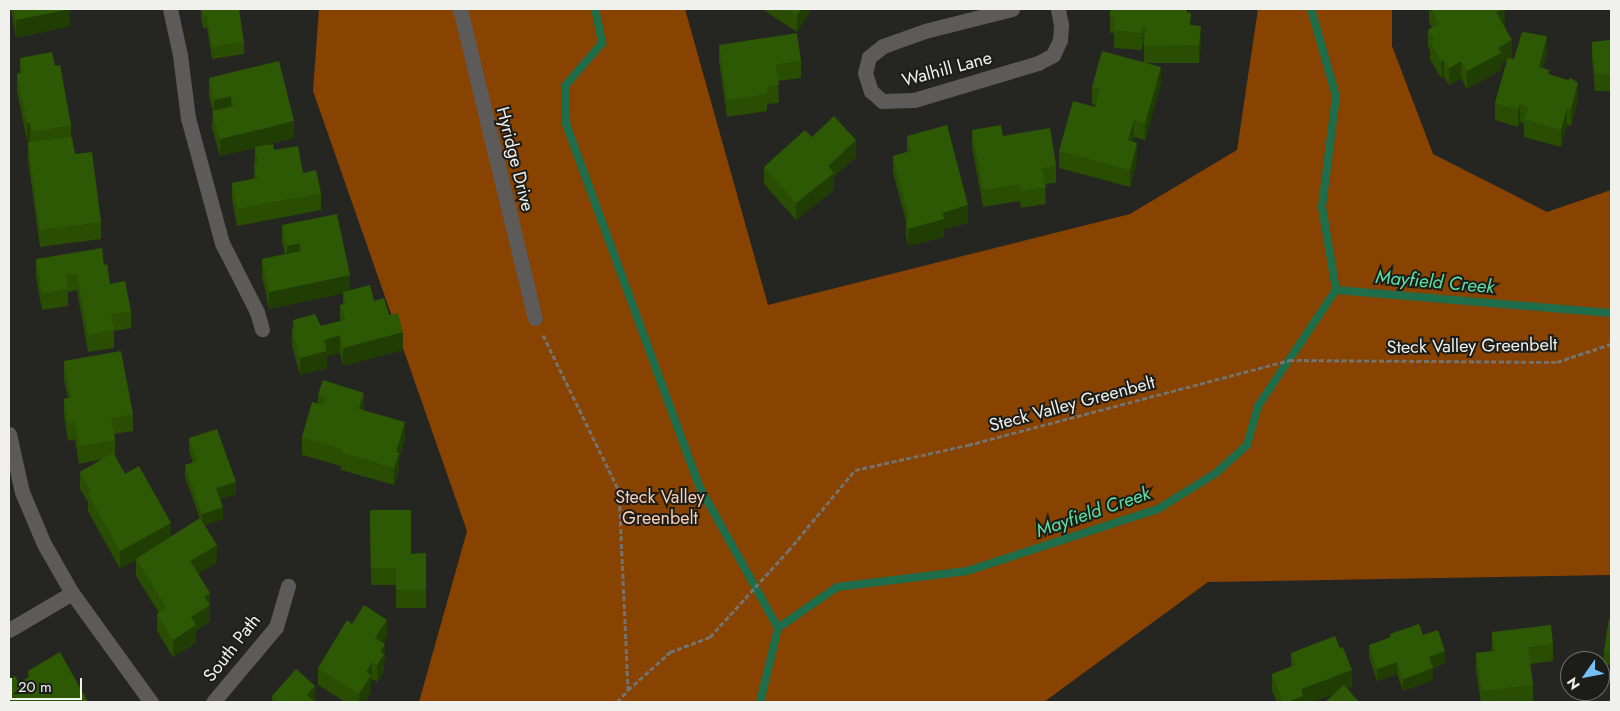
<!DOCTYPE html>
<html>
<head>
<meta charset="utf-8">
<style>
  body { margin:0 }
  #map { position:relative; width:1620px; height:711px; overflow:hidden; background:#252521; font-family:Jost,sans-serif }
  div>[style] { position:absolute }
  .forest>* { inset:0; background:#894300 }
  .stream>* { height:8px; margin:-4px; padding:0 4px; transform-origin:4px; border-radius:4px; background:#1e6d4b }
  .path>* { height:3px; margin-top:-1.5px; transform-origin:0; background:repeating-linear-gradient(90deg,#73736f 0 5px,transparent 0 7.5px) }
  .minor>* { height:15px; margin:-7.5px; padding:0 7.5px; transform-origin:7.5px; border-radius:7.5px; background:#5c5b59 }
  .wall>* { inset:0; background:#284d03 }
  .shaded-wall>* { inset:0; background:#203e03 }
  .building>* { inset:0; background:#2e5904 }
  span { translate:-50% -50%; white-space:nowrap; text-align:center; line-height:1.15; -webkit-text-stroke:4px #1c1c18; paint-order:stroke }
  .street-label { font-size:18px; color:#f0f0ed }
  .park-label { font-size:18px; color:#f8ceb4 }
  .water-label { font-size:19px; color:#5be1a5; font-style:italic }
  .frame { position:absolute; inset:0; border:10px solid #f0f0ed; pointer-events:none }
  .north { position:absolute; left:1560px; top:651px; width:50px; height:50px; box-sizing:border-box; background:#1c1c18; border:1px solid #71716d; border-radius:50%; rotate:237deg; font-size:14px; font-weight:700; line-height:20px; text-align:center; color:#f0f0ed }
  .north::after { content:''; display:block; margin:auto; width:18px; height:22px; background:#74c0f6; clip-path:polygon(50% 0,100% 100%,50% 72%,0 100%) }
  .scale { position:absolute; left:10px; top:678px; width:72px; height:22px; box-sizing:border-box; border:2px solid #f0f0ed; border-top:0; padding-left:6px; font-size:15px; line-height:18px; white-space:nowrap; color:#f0f0ed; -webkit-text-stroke:4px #1c1c18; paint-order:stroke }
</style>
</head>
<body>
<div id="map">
  <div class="forest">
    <i style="clip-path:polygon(319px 9px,685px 9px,768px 305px,1130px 214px,1237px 150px,1258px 9px,1392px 9px,1392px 46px,1433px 154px,1547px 212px,1611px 190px,1611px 575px,1208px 582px,1044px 702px,419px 702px,467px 531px,313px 91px)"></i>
  </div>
  <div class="stream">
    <i style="left:595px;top:9px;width:35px;rotate:78deg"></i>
    <i style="left:602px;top:43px;width:57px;rotate:130.7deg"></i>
    <i style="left:565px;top:86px;width:38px;rotate:88deg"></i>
    <i style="left:566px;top:124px;width:386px;rotate:69.8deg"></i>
    <i style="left:699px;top:486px;width:162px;rotate:60.9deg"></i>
    <i style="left:1311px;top:9px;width:91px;rotate:74deg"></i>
    <i style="left:1336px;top:96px;width:112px;rotate:97.2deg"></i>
    <i style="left:1322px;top:207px;width:84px;rotate:80.4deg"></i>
    <i style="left:760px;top:702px;width:76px;rotate:-76.3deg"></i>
    <i style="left:778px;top:628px;width:72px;rotate:-34.8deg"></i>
    <i style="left:837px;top:587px;width:131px;rotate:-7deg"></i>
    <i style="left:967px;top:571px;width:201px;rotate:-18deg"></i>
    <i style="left:1158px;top:509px;width:68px;rotate:-31.8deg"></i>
    <i style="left:1216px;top:473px;width:42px;rotate:-42.1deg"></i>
    <i style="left:1247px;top:445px;width:41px;rotate:-74.2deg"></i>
    <i style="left:1258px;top:406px;width:140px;rotate:-56.1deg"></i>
    <i style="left:1336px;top:290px;width:276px;rotate:4.8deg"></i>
  </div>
  <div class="path">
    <i style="left:543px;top:335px;width:174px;rotate:64deg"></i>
    <i style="left:619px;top:491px;width:199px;rotate:87.4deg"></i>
    <i style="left:617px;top:702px;width:16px;rotate:-47deg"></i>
    <i style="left:628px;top:690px;width:57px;rotate:-42.1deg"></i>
    <i style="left:670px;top:652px;width:43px;rotate:-20.6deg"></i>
    <i style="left:710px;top:637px;width:116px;rotate:-47.8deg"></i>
    <i style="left:788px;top:551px;width:105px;rotate:-50.4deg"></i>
    <i style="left:855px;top:470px;width:116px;rotate:-12.5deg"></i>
    <i style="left:968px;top:445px;width:332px;rotate:-14.8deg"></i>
    <i style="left:1289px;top:360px;width:268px;rotate:0.4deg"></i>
    <i style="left:1557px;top:362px;width:57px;rotate:-18.4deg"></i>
  </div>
  <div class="minor">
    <i style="left:170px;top:9px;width:47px;rotate:77.7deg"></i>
    <i style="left:180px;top:55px;width:64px;rotate:82.8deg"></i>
    <i style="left:188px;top:118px;width:130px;rotate:74.8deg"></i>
    <i style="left:222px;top:243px;width:77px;rotate:63.1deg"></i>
    <i style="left:257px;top:312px;width:18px;rotate:74deg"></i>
    <i style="left:460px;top:9px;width:318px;rotate:76.4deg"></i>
    <i style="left:1012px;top:9px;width:90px;rotate:165.8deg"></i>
    <i style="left:925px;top:31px;width:45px;rotate:160.3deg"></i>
    <i style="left:883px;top:46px;width:18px;rotate:142deg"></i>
    <i style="left:869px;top:57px;width:16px;rotate:104deg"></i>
    <i style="left:865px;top:73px;width:19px;rotate:72deg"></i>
    <i style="left:871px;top:91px;width:15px;rotate:42deg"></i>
    <i style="left:882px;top:101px;width:32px;rotate:-2deg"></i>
    <i style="left:914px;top:100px;width:129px;rotate:-16.6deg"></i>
    <i style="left:1038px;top:63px;width:17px;rotate:-28deg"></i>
    <i style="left:1053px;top:55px;width:17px;rotate:-65deg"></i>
    <i style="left:1060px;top:40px;width:15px;rotate:-86deg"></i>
    <i style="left:1061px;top:25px;width:16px;rotate:-101deg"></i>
    <i style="left:9px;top:434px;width:59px;rotate:77.4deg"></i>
    <i style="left:22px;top:492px;width:56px;rotate:67.1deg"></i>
    <i style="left:44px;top:544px;width:56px;rotate:60.3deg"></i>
    <i style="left:72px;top:593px;width:135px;rotate:54.1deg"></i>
    <i style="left:9px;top:630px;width:73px;rotate:-30.4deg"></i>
    <i style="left:213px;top:702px;width:98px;rotate:-50deg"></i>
    <i style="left:276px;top:627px;width:43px;rotate:-73.7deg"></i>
  </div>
  <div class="wall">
    <i style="clip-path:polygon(11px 9px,70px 9px,70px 26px,16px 38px)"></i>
    <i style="clip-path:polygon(201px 9px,244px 42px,244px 54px,212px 59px,207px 28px,203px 28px,201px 18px)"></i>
    <i style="clip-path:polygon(762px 9px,810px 9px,810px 12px,797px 32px)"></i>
    <i style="clip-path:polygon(1187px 9px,1187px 13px,1191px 26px,1201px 43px,1199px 63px,1144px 63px,1161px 84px,1145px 140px,1134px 137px,1132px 142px,1137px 160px,1130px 187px,1059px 168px,1059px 151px,1095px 107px,1096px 105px,1092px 104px,1092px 87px,1144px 63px,1144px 43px,1143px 43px,1142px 50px,1114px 48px,1114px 33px,1110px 33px,1110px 16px)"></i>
    <i style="clip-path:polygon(1429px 9px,1505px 9px,1505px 25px,1504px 25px,1512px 57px,1510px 58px,1514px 59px,1547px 53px,1543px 68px,1549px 74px,1578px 100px,1571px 126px,1567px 125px,1561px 147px,1524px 137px,1524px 123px,1520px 122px,1518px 127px,1495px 120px,1495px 103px,1507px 60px,1501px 63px,1501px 70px,1467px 89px,1461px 78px,1449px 85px,1444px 77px,1441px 78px,1430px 59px,1430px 50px,1428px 47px,1428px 30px,1432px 28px,1429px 22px)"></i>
    <i style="clip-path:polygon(1611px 40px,1611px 91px,1595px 91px,1592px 59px,1592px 42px)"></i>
    <i style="clip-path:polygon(719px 45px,801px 61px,801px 78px,778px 81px,779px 103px,767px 104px,767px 111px,727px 117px,719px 62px)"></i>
    <i style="clip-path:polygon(20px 58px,55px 66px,71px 125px,71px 137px,75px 154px,101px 222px,101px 239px,40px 247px,28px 160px,28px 142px,30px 142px,30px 140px,27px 141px,17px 91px,17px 74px,20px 73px)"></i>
    <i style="clip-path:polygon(209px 78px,294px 138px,266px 145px,274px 150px,303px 173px,321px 193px,321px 210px,237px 226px,232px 200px,232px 183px,254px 179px,255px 148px,220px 156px,212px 128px,213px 111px,209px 96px)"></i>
    <i style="clip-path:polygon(972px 130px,1003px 136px,1056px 165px,1056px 183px,1045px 184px,1046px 204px,1021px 208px,1020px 201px,983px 207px,972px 147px)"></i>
    <i style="clip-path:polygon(907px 136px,968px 223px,944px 229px,944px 237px,908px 246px,906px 236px,906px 221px,893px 173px,893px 156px,907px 152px)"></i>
    <i style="clip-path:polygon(812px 137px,856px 157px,834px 177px,834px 190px,796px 220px,764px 184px,764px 167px)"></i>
    <i style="clip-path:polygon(282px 225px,350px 290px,374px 301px,389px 315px,403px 350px,343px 366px,340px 353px,327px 356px,327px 368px,300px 375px,292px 346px,292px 329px,293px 329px,293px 320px,321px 326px,340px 321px,340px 305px,343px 305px,343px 293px,269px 309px,262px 276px,262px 259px,285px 254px,282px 242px)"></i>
    <i style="clip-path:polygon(36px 259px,104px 265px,110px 284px,131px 311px,131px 328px,114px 331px,114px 348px,88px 352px,77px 290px,68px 292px,68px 306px,42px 310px,36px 277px)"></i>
    <i style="clip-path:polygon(64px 361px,133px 414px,133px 431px,114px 434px,115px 440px,115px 456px,125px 474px,171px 537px,200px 519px,185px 477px,185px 465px,193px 463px,189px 450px,189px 438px,236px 494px,220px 499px,223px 519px,205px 525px,217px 562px,198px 574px,210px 593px,210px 622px,196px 631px,196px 643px,173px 657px,157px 631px,157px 614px,159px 613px,136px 576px,136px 560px,120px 569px,88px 511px,88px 502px,80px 489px,80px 472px,103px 459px,79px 464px,75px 439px,68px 441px,64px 416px,64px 399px,68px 398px,64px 379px)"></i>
    <i style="clip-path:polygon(318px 395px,364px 410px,405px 439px,399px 459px,399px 470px,394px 485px,341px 470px,341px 466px,302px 455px,302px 437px,318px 403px)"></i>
    <i style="clip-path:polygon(370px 510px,411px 554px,426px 553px,426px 608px,396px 608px,396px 585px,371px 585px)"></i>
    <i style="clip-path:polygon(1611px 619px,1611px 665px,1604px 664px,1604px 652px)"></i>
    <i style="clip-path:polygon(352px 624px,387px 637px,383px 643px,385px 661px,384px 663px,384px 672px,377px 682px,372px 679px,371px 680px,371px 692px,365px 702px,345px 702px,318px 685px,318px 668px)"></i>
    <i style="clip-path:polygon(1492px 632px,1553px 644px,1553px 661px,1530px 664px,1533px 685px,1533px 702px,1481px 702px,1476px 671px,1476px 653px,1492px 651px)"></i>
    <i style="clip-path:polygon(1390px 634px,1423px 635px,1445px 663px,1433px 668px,1433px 680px,1403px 691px,1397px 674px,1377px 681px,1369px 657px,1369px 645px,1390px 638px)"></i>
    <i style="clip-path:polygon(1291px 653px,1352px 687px,1312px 702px,1277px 702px,1272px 691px,1272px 674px,1291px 667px)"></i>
    <i style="clip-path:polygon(28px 671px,88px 702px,9px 702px,9px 680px,19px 683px,28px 678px)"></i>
    <i style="clip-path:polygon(272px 696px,315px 702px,272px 702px)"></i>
  </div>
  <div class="shaded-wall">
    <i style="clip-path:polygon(70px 9px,70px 26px,16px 38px,16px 20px)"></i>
    <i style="clip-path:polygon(801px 9px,810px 9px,810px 12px,797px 32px,797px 15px)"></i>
    <i style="clip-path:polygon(1503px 9px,1505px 9px,1505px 25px,1496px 29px,1496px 12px)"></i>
    <i style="clip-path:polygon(1143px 25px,1143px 43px,1142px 50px,1142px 33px)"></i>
    <i style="clip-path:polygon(1201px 26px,1201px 43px,1199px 63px,1199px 45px)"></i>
    <i style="clip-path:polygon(1547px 36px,1547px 53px,1539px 84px,1539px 67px)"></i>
    <i style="clip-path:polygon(1512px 40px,1512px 57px,1501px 63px,1501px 70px,1467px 89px,1467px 71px,1498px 48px)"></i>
    <i style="clip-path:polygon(1444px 60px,1444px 77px,1441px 78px,1441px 61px)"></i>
    <i style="clip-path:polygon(1461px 61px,1461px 78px,1449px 85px,1449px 68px)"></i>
    <i style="clip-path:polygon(1161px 67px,1161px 84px,1145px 140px,1145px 123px)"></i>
    <i style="clip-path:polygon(1578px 83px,1578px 100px,1571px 126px,1571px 109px)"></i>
    <i style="clip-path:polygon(231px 96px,231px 113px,214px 118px,214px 100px)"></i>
    <i style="clip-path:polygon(1520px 104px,1520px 122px,1518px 127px,1518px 110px)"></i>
    <i style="clip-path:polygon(1567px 108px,1567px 125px,1561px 147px,1561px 130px)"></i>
    <i style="clip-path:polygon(1134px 120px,1134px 137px,1128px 158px,1128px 140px)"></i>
    <i style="clip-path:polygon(294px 121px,294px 138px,220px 156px,220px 139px)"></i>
    <i style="clip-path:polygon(27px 123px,30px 123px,30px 140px,27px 141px)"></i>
    <i style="clip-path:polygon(856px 140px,856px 157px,834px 177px,834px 190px,796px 220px,796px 203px,828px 166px)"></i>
    <i style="clip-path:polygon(1137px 143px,1137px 160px,1130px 187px,1130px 170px)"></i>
    <i style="clip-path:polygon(968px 205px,968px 223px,944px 229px,944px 237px,908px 246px,908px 229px,942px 213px)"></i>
    <i style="clip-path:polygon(300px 243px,300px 261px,287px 264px,287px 246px)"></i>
    <i style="clip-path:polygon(350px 275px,350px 292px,269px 309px,269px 292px)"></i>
    <i style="clip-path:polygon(403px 332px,403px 350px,343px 366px,343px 348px)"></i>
    <i style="clip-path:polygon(340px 335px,340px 353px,327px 356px,327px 368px,300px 375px,300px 358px,324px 340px)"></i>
    <i style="clip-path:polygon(364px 393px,364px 410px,359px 426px,359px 409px)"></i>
    <i style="clip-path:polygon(405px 422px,405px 439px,399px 459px,399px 470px,394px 485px,394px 468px,396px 452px)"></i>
    <i style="clip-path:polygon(236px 482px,236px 494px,216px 500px,216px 488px)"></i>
    <i style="clip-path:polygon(223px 507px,223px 519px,202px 526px,202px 514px)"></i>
    <i style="clip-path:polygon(171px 523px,171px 540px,120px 569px,120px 551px)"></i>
    <i style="clip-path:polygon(217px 545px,217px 562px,190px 579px,190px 561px)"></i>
    <i style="clip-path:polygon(210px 593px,210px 622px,196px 631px,196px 643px,173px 657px,173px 640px,191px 617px,204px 597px)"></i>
    <i style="clip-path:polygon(387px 620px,387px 637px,375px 655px,375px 638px)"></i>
    <i style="clip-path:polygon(385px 644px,385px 661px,384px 663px,384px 672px,377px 682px,377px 665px,380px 652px)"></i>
    <i style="clip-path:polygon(1445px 651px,1445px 663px,1429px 669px,1429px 657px)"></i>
    <i style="clip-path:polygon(372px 662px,371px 692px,365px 702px,359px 702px,359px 694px,366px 672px)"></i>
    <i style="clip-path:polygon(1397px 662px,1397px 674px,1377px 681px,1377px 669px)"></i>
    <i style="clip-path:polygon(1433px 668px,1433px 680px,1403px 691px,1403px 679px)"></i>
    <i style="clip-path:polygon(1352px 670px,1352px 687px,1312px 702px,1286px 702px,1301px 689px)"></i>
    <i style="clip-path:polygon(315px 686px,315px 702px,307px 695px)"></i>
  </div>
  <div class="building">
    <i style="clip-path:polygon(14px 9px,70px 9px,16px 20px)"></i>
    <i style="clip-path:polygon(202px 9px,239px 9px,244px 42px,212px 47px,207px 16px,203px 16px)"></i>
    <i style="clip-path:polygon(788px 9px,801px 9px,797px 15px)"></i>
    <i style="clip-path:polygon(1110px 9px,1186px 9px,1186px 12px,1191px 13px,1190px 25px,1201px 26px,1199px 45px,1144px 46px,1146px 26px,1143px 25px,1142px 33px,1114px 30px,1115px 16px,1110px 16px)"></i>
    <i style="clip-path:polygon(1431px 9px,1503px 9px,1496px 12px,1512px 40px,1498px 48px,1501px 53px,1467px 71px,1461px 61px,1449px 68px,1444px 60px,1441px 61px,1430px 42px,1434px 40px,1428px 30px,1439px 24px)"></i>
    <i style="clip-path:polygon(1522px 32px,1547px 36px,1539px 67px,1549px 70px,1548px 74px,1568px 80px,1571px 78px,1578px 83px,1571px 109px,1567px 108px,1561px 130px,1524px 119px,1528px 107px,1520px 104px,1518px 110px,1495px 103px,1508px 58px,1514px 59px)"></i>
    <i style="clip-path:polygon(797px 33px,801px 61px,776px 64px,779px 85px,767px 87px,767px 94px,727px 100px,719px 45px)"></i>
    <i style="clip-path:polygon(1611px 40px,1611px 74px,1595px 74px,1592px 42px)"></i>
    <i style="clip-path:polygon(1102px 51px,1161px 67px,1145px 123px,1134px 120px,1128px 140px,1137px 143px,1130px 170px,1059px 151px,1073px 101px,1095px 107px,1100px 89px,1092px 87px)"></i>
    <i style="clip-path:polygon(52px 52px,55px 66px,60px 65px,71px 125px,32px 132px,30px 123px,27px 123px,17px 74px,22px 73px,20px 58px)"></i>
    <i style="clip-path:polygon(279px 61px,294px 121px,220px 139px,212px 111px,234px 106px,231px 96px,214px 100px,209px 78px)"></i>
    <i style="clip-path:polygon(834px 116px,856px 140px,828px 166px,834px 173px,796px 203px,764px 167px,805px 130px,812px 137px)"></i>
    <i style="clip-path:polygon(947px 125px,968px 205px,942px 213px,944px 219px,908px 229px,906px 219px,909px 218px,893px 156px,911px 151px,907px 136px)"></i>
    <i style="clip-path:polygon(1001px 125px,1003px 136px,1050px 128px,1056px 165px,1042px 168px,1046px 187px,1021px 191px,1020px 184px,983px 190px,972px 130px)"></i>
    <i style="clip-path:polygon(72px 137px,75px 154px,92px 152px,101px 222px,40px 230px,28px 142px)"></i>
    <i style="clip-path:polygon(273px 144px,274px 150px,298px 146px,303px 173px,316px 170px,321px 193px,237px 209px,232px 183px,257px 178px,254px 164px,258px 164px,255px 147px)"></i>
    <i style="clip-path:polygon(337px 214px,350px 275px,269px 292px,262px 259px,301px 251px,300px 243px,287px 246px,282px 225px)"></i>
    <i style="clip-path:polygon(102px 248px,104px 265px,107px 264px,110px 284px,125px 281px,131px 311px,111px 314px,114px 330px,88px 335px,77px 273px,66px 275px,68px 289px,42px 293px,36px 259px)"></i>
    <i style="clip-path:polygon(370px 285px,374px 301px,384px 298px,389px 315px,398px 313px,403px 332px,343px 348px,340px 335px,324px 340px,327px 351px,300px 358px,292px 329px,295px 328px,293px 320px,315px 314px,321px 326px,345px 320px,340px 305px,346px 304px,343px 292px)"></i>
    <i style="clip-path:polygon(121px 351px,133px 414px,111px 418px,115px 440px,79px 446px,75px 422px,68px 423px,64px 399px,71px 398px,64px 361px)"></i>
    <i style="clip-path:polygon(323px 380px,364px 393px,359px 409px,405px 422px,396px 452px,399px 453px,394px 468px,341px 452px,342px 449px,302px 437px,312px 402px,324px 405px,326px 398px,318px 395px)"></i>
    <i style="clip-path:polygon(217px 429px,236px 482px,216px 488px,223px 507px,202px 514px,185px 465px,197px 461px,189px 438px)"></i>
    <i style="clip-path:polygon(113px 453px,125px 474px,139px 466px,171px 523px,120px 551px,88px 494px,91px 492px,80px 472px)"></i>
    <i style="clip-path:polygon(370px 510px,411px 510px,411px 554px,426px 553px,426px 590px,396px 590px,396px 568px,371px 568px)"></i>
    <i style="clip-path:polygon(200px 518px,217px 545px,190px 561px,210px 593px,204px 597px,210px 605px,191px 617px,196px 625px,173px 640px,157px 614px,167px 608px,136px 559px)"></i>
    <i style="clip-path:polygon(364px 605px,387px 620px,375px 638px,385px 644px,380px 652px,384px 654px,377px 665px,372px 662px,366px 672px,371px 675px,359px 694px,318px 668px,347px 620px,352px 624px)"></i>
    <i style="clip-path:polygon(1609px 618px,1611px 619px,1611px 653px,1604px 652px)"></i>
    <i style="clip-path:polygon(1419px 624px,1423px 635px,1438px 630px,1445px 651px,1429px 657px,1433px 668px,1403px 679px,1397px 662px,1377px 669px,1369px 645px,1391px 637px,1390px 634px)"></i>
    <i style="clip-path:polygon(1551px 625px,1553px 644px,1528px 647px,1533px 685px,1482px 691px,1476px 653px,1494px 651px,1492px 632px)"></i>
    <i style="clip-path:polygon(1335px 636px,1340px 648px,1343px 647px,1352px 670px,1301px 689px,1303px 696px,1286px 702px,1283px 702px,1272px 674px,1295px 665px,1291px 653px)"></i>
    <i style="clip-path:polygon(60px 652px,88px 702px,18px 702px,9px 686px,9px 680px,15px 676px,19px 683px,31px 676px,28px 671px)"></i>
    <i style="clip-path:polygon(296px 669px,315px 686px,307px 695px,315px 702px,279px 702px,272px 696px)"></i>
    <i style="clip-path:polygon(1344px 685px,1359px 702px,1325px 702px)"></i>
  </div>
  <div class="street-label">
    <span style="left:947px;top:69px;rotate:-15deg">Walhill Lane</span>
    <span style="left:515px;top:159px;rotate:76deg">Hyridge Drive</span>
    <span style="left:1472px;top:346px;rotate:-1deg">Steck Valley Greenbelt</span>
    <span style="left:1072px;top:404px;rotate:-15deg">Steck Valley Greenbelt</span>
    <span style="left:232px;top:648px;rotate:-52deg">South Path</span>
  </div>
  <div class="park-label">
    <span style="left:660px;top:508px">Steck Valley<br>Greenbelt</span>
  </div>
  <div class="water-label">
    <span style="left:1435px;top:282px;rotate:5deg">Mayfield Creek</span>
    <span style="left:1093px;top:512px;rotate:-19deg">Mayfield Creek</span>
  </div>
  <div class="frame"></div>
  <div class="north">N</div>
  <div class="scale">20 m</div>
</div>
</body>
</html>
